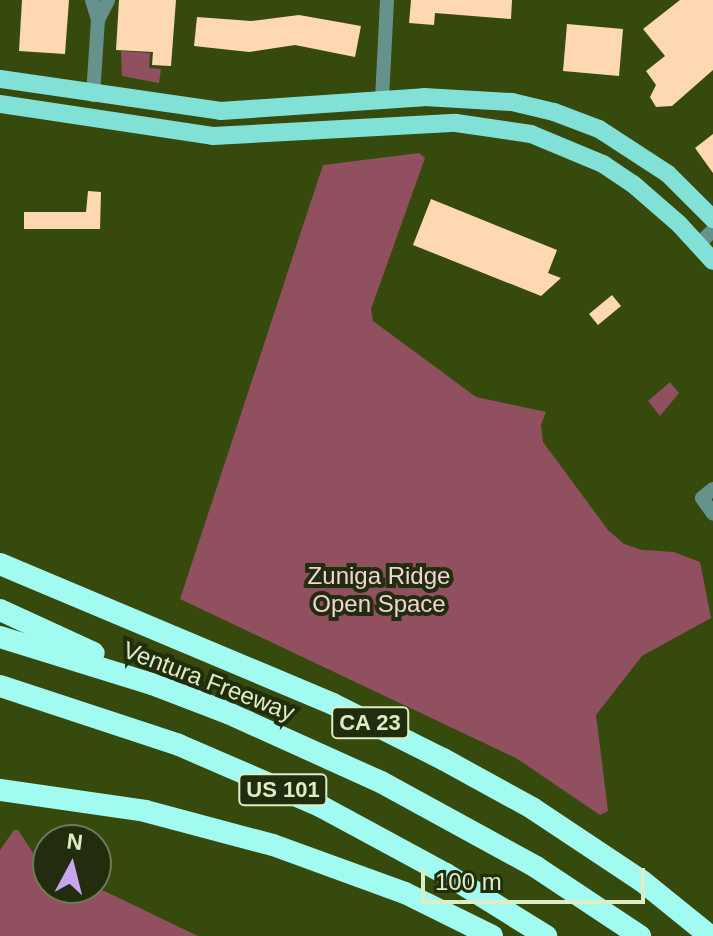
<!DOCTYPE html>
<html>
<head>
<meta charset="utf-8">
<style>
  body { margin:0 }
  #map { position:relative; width:713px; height:936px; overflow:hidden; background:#364a0d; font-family:Helvetica,sans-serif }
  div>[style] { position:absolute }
  .green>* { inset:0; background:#90505f }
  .building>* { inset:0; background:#fed8b3 }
  .minor>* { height:14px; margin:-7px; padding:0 7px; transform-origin:7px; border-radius:7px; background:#66928c }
  .major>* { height:18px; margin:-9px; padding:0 9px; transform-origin:9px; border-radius:9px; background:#82e1d6 }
  .highway>* { height:22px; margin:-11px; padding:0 11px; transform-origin:11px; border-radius:11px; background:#a2fbf0 }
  span { translate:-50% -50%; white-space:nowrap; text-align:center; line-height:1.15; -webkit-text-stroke:8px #222d0d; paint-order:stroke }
  .shield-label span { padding:2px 6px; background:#222d0d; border:2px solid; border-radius:6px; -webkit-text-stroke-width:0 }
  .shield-label { font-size:22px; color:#ddedc6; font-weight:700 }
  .park-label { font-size:24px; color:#f1d3d8 }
  .street-label { font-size:24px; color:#ddedc6 }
  .north { position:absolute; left:32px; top:824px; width:80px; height:80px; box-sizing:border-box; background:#222d0d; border:2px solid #6d7a57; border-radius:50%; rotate:7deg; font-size:22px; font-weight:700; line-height:32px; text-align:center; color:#ddedc6 }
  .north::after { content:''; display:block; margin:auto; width:28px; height:36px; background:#c8a5ee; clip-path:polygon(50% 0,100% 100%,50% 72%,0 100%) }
  .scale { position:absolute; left:421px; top:868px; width:224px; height:36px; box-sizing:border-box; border:4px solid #ddedc6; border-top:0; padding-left:10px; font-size:24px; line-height:28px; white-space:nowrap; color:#ddedc6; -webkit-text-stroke:6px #222d0d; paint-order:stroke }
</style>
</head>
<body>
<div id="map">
  <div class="green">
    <i style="clip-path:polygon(121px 51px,150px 53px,149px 68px,161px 69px,159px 83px,122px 76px)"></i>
    <i style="clip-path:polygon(419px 153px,425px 158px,371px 309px,373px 321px,476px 397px,546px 412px,541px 425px,543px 442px,608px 530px,624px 544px,642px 550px,674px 552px,700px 562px,711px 618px,642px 656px,596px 715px,608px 811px,600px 815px,516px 758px,180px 599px,323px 165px)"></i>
    <i style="clip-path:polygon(670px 382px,679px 393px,660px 416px,648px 401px)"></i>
    <i style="clip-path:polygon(14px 830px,18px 830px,37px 859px,48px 865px,48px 888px,96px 887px,198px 936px,0 936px,0 850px)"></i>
  </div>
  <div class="building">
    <i style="clip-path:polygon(22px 0,69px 0,65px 54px,19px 51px)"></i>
    <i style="clip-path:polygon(119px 0,176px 0,171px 66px,152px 65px,153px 52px,116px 50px)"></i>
    <i style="clip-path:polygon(411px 0,512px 0,511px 19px,435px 13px,434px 25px,409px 23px)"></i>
    <i style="clip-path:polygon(680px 0,713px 0,713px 70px,672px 106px,656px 107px,650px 97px,656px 85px,646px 71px,665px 56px,643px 29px)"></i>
    <i style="clip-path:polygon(299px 15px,361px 26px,355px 57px,295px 45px,249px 52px,194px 46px,197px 17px,251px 21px)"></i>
    <i style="clip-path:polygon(567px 24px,623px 29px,619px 76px,563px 71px)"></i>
    <i style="clip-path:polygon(713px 134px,713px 173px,695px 148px)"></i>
    <i style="clip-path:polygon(88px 191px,101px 192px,100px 229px,24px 229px,24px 212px,86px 212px)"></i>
    <i style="clip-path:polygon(431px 199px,557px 250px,548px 273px,561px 278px,541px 296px,413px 245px)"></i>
    <i style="clip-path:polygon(612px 295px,621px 306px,598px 325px,589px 314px)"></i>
  </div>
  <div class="minor">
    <i style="left:92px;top:0;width:21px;rotate:73deg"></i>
    <i style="left:98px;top:20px;width:22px;rotate:-63deg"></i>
    <i style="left:93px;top:95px;width:75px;rotate:-86.2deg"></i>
    <i style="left:382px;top:99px;width:99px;rotate:-87.1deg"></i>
    <i style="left:699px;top:244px;width:20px;rotate:-45deg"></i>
    <i style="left:713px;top:489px;width:14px;rotate:141deg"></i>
    <i style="left:702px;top:498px;width:19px;rotate:55deg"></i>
  </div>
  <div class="major">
    <i style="left:0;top:79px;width:223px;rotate:8.2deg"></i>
    <i style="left:221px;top:111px;width:203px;rotate:-3.9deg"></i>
    <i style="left:424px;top:97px;width:88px;rotate:3.3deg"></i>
    <i style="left:512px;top:102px;width:43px;rotate:13.4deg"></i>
    <i style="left:554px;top:112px;width:48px;rotate:20.7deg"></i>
    <i style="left:599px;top:129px;width:82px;rotate:33.1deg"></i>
    <i style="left:668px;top:174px;width:64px;rotate:45deg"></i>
    <i style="left:0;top:104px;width:215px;rotate:8.5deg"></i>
    <i style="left:213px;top:136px;width:243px;rotate:-3.1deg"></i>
    <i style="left:456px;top:123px;width:76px;rotate:8.3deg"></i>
    <i style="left:531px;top:134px;width:78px;rotate:22.6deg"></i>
    <i style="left:603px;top:164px;width:36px;rotate:34deg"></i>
    <i style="left:633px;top:184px;width:61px;rotate:41deg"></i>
    <i style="left:679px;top:224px;width:50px;rotate:47.4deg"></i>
  </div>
  <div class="highway">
    <i style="left:0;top:564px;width:361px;rotate:22.8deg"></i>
    <i style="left:333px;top:704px;width:123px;rotate:26.6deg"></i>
    <i style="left:443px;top:759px;width:102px;rotate:28.8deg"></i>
    <i style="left:532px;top:808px;width:132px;rotate:33.6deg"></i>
    <i style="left:642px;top:881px;width:87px;rotate:39deg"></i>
    <i style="left:0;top:610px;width:103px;rotate:24.6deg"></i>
    <i style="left:0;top:637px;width:159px;rotate:17.2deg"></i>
    <i style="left:152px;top:684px;width:81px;rotate:20.9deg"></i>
    <i style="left:228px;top:713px;width:168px;rotate:24.3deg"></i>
    <i style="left:381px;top:782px;width:177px;rotate:28.7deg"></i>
    <i style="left:536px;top:867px;width:125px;rotate:33.6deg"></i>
    <i style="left:0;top:686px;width:188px;rotate:18.2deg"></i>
    <i style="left:179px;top:745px;width:156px;rotate:23.4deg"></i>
    <i style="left:322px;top:807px;width:141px;rotate:28.4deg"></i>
    <i style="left:446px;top:874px;width:118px;rotate:31.8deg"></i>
    <i style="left:0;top:790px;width:147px;rotate:8.2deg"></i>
    <i style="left:145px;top:811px;width:132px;rotate:14.9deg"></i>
    <i style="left:273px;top:845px;width:140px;rotate:20deg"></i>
    <i style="left:405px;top:893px;width:97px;rotate:26.3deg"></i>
  </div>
  <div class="shield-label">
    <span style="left:370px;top:723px">CA 23</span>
    <span style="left:283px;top:790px">US 101</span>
  </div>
  <div class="park-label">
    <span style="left:379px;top:590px">Zuniga Ridge<br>Open Space</span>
  </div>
  <div class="street-label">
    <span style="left:209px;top:681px;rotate:21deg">Ventura Freeway</span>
  </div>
  <div class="north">N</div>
  <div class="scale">100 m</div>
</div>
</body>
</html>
